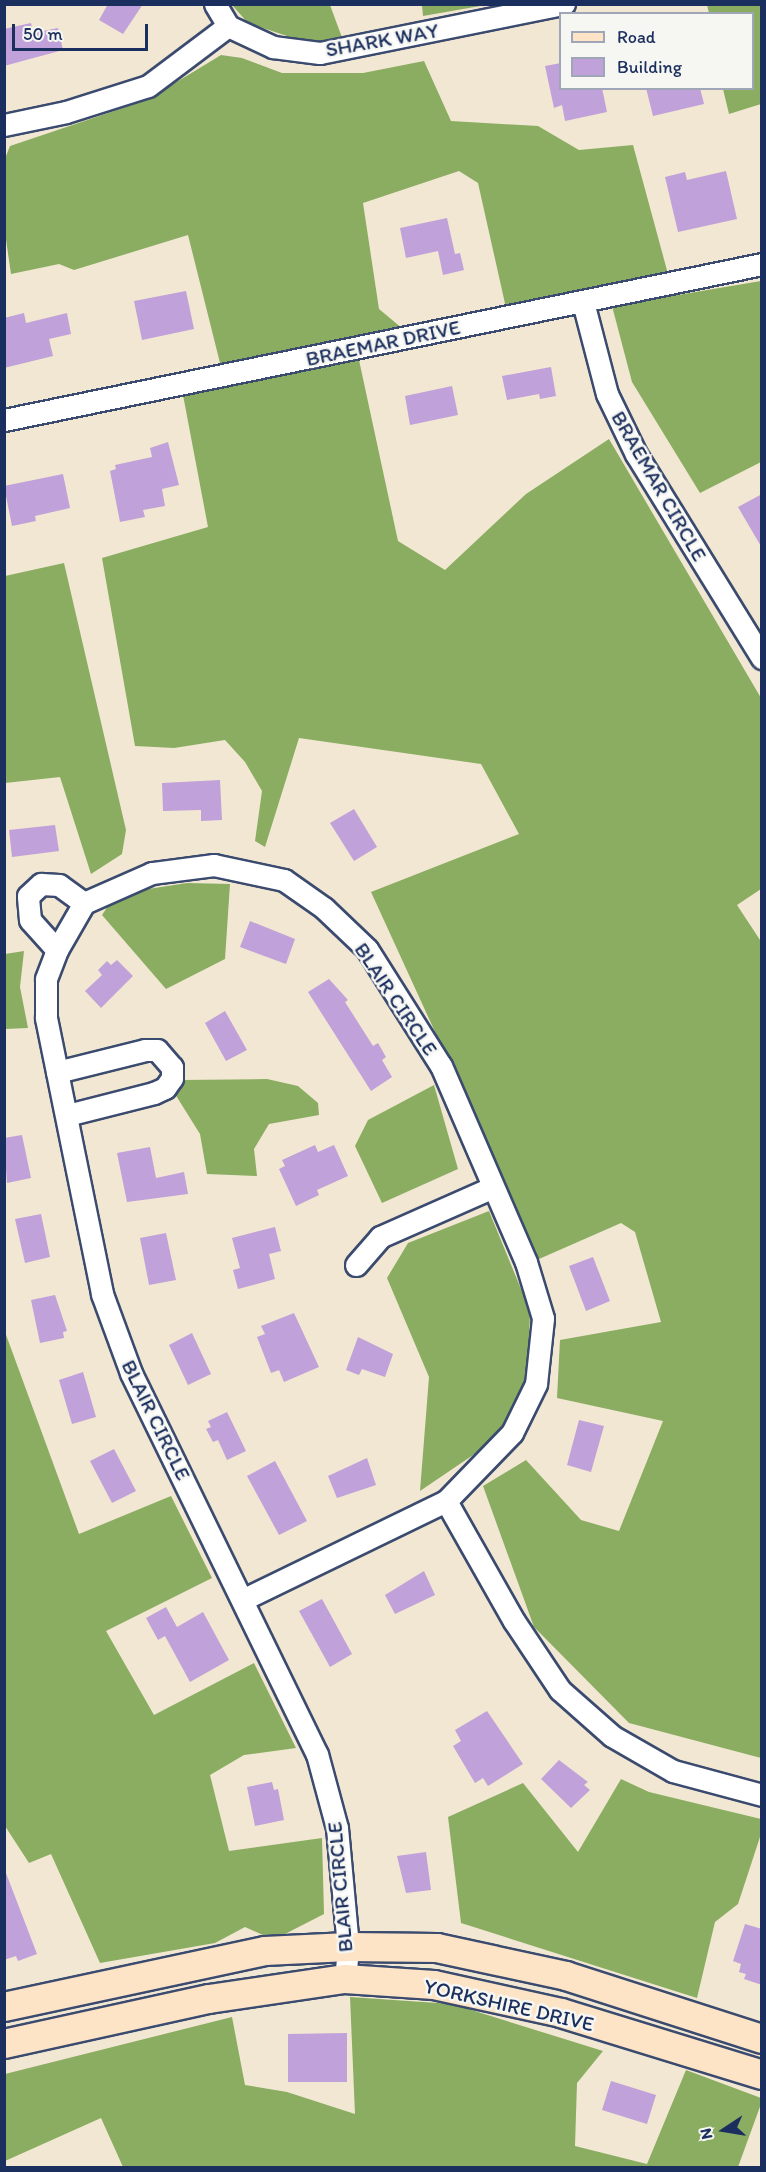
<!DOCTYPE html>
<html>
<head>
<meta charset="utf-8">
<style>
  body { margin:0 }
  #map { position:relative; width:766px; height:2172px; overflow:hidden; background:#f2e7d2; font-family:Itim,sans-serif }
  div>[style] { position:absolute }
  .forest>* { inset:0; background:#8aad62 }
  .building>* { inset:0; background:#c0a1d9 }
  .roads { filter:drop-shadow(2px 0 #3b4b6f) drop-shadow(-2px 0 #3b4b6f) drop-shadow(0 2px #3b4b6f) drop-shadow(0 -2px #3b4b6f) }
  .street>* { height:21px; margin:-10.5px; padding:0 10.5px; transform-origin:10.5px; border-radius:10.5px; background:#fff }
  .secondary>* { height:28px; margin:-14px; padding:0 14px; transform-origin:14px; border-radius:14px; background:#fee4c6 }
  span { translate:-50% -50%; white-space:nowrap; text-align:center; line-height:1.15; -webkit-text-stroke:5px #f6f6f2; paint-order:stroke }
  .street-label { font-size:21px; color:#1b2f5e }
  .frame { position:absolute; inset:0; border:6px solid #1b2f5e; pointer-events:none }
  .legend { position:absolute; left:559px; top:12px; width:195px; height:78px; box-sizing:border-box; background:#f6f6f2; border:2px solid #9ea6b7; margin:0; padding:8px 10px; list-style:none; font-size:18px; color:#1b2f5e }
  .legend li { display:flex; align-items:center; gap:12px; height:30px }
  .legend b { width:30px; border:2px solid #9ea6b7 }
  .north { position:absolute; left:694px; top:2100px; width:60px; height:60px; -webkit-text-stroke:4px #f6f6f2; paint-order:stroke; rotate:258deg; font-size:16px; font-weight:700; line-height:24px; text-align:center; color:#1b2f5e }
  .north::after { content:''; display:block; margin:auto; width:21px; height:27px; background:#1b2f5e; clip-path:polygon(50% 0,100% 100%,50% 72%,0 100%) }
  .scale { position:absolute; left:12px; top:24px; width:136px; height:27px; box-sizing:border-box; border:3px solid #1b2f5e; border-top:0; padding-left:8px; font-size:18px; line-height:21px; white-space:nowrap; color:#1b2f5e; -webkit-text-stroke:4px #f6f6f2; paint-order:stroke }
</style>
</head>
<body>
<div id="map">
  <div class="forest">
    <i style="clip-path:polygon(232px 5px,330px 5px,344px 43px,296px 39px,248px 23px)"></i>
    <i style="clip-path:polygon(422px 5px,422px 4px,486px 5px,423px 16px)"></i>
    <i style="clip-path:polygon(707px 5px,761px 5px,761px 104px,729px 114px,723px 89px,752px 88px,752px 14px,709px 13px)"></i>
    <i style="clip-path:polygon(221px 55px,242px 58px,282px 73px,363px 73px,424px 61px,451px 121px,538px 126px,579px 150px,633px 145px,668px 274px,506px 308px,478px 183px,459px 171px,363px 203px,379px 309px,403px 329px,221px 367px,188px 235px,74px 270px,59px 264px,11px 274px,5px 233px,4px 161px,10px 146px,147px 100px)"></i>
    <i style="clip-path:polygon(761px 281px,761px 462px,700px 493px,632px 382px,612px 306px)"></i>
    <i style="clip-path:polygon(359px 360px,398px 541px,445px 570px,526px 494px,609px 439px,761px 698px,761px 889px,737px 905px,762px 943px,761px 1758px,629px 1723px,534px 1627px,483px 1486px,526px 1460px,581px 1520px,619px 1531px,663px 1421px,557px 1398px,560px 1340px,661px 1322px,635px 1232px,621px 1223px,539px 1259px,371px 892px,519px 834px,481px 764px,299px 738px,265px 847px,255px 841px,262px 791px,245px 762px,225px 740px,174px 748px,135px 746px,102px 558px,208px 527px,183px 395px)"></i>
    <i style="clip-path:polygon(64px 563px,126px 830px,122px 854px,91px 874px,60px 777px,5px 783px,5px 576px)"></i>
    <i style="clip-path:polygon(187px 883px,230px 884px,225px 959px,166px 989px,102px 915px,116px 894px)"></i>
    <i style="clip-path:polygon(24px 951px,20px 987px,28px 1028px,5px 1029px,5px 954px)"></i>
    <i style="clip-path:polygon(267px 1079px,298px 1086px,318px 1103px,319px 1115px,269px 1124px,254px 1149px,257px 1176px,207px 1174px,200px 1134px,175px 1094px,182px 1080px)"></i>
    <i style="clip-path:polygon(434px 1085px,458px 1169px,382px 1203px,355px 1146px,368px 1120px)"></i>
    <i style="clip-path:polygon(489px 1211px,530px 1311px,528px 1373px,507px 1432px,420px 1491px,429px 1377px,387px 1278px,408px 1243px)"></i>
    <i style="clip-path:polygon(5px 1332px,79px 1534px,171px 1496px,212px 1578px,106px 1631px,154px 1715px,254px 1663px,296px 1748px,244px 1755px,210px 1775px,229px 1851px,322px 1838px,324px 1914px,285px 1934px,263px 1935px,245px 1927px,215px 1943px,100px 1963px,51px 1854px,29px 1863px,5px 1826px)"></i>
    <i style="clip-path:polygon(621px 1779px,649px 1792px,761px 1819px,761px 1834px,738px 1904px,715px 1922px,697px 1998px,461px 1923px,448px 1817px,523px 1783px,578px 1852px)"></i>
    <i style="clip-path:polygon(350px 1997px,452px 2004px,603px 2051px,577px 2083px,575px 2146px,647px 2164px,686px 2070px,761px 2098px,761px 2104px,738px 2167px,123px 2167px,101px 2118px,5px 2161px,5px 2074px,232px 2017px,245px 2085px,287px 2092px,355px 2114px)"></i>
  </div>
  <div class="building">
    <i style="clip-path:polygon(108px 4px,143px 4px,123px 34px,99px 20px)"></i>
    <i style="clip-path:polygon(31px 23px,33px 33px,58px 28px,63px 50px,4px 66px,4px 29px)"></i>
    <i style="clip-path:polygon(561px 63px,561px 88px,602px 88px,607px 112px,565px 121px,562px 105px,554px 108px,545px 66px)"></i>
    <i style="clip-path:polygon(646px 88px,700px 88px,704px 104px,653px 116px)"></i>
    <i style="clip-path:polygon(726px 171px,737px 219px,678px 232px,665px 177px,685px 172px,687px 180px)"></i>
    <i style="clip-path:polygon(447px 218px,455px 254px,460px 253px,464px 270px,443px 275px,438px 251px,406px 258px,400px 228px)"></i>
    <i style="clip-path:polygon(186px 291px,194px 329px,142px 340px,134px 301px)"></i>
    <i style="clip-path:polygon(24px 313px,26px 323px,67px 313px,71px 334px,49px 339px,53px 356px,4px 368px,4px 318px)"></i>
    <i style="clip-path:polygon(551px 367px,556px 396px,540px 399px,539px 394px,507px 400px,502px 376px)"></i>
    <i style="clip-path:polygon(452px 386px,458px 415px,410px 425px,405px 396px)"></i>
    <i style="clip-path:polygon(168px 442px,179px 485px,162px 489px,165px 506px,143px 510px,145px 517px,120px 522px,110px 471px,116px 469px,115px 465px,152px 457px,150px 448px)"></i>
    <i style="clip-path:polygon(63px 474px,70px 508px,35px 516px,36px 521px,12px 526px,4px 486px)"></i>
    <i style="clip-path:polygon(762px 494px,762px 548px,738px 507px)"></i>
    <i style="clip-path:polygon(220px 780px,222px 820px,201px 821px,201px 810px,163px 811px,162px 783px)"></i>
    <i style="clip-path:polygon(354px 809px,377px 847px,354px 861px,330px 823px)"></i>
    <i style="clip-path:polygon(55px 825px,59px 851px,12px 857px,9px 830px)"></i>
    <i style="clip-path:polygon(250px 921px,295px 939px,286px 964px,240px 947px)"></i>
    <i style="clip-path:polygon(117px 960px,133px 976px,101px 1008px,85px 991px,102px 975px,98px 970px,107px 961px,111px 965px)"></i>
    <i style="clip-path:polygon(329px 979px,348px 1000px,345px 1002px,373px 1046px,378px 1043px,386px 1057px,382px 1060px,392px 1077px,371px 1091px,308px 992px)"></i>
    <i style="clip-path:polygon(225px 1011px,247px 1050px,226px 1061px,205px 1023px)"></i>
    <i style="clip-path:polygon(22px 1135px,31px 1178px,7px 1183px,4px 1138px)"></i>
    <i style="clip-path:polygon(315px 1145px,318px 1152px,334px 1145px,348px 1176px,317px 1190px,319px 1195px,296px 1206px,279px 1169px,285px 1166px,282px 1160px)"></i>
    <i style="clip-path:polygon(150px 1147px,156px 1178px,184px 1172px,188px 1194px,127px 1202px,117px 1153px)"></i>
    <i style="clip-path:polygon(41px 1214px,50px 1257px,25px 1263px,15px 1219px)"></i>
    <i style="clip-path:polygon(275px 1227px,281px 1251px,269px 1254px,275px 1279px,238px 1289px,233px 1270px,240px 1268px,232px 1238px)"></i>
    <i style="clip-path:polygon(166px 1233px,176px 1280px,149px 1285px,140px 1238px)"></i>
    <i style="clip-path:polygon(593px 1257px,610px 1301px,586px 1311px,569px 1266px)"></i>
    <i style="clip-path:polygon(55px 1295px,67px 1331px,63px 1332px,64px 1338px,40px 1343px,31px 1300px)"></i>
    <i style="clip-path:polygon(294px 1313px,319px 1367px,284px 1382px,279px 1370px,271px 1373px,257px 1337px,265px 1334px,261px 1326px)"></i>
    <i style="clip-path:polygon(192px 1333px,211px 1374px,188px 1385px,169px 1345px)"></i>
    <i style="clip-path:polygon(358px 1337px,393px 1354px,385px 1377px,362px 1369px,359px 1375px,346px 1370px)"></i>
    <i style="clip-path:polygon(83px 1372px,96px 1417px,72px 1424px,59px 1380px)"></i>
    <i style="clip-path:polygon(227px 1412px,246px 1451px,227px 1460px,218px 1440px,213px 1442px,206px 1429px,211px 1427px,208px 1421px)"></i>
    <i style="clip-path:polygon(579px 1420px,604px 1426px,591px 1472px,567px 1465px)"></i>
    <i style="clip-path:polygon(114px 1449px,136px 1491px,112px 1503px,90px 1461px)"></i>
    <i style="clip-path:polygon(367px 1458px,376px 1485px,337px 1498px,328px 1476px)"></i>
    <i style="clip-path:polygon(275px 1461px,307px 1521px,279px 1535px,247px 1476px)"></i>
    <i style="clip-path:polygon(424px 1571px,435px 1595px,395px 1614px,385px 1595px)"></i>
    <i style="clip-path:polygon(322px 1599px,352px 1654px,330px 1667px,299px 1611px)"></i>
    <i style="clip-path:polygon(166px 1607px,177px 1627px,203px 1612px,229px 1660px,190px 1682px,165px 1636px,158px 1640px,146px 1618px)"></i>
    <i style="clip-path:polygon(487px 1711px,523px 1764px,488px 1786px,483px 1778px,475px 1783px,453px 1746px,461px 1741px,455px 1730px)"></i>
    <i style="clip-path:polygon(559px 1760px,588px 1782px,584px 1785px,590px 1790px,571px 1808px,541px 1779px)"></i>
    <i style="clip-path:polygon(272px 1782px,274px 1790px,278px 1789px,284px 1820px,255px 1826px,247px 1787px)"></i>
    <i style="clip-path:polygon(426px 1852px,431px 1890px,406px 1893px,397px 1856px)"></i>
    <i style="clip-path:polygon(6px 1873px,37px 1954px,18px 1961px,16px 1956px,4px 1960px)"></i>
    <i style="clip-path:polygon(745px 1924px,762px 1929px,762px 1985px,744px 1979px,746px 1974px,739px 1972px,741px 1964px,733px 1961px)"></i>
    <i style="clip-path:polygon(347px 2033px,347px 2082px,288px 2082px,288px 2034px)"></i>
    <i style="clip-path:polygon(611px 2081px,656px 2095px,647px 2124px,602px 2110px)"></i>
  </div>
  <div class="roads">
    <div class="street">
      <i style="left:215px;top:4px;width:26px;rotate:59deg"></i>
      <i style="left:228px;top:26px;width:50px;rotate:25deg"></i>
      <i style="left:273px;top:47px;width:47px;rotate:7.3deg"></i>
      <i style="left:320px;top:53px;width:249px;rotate:-11.4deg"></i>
      <i style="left:4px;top:125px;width:63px;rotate:-11.8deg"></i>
      <i style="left:66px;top:112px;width:86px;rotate:-17.6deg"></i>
      <i style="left:148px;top:86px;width:100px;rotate:-36.9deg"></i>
      <i style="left:583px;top:302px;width:95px;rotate:75.4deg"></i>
      <i style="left:607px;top:394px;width:67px;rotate:64.2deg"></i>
      <i style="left:636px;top:454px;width:240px;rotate:58.3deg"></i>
      <i style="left:4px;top:420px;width:774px;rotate:-11.63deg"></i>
      <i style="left:57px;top:950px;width:40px;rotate:-132deg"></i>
      <i style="left:30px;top:920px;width:24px;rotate:-95deg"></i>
      <i style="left:28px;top:896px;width:18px;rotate:-43deg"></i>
      <i style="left:41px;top:884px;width:18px;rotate:3deg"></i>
      <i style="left:59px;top:885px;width:31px;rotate:36deg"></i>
      <i style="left:57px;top:1072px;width:91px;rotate:-14deg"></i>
      <i style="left:145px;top:1050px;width:12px"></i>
      <i style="left:157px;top:1050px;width:23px;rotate:49deg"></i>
      <i style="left:172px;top:1067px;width:11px;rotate:90deg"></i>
      <i style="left:172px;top:1078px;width:12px;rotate:125deg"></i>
      <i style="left:165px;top:1088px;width:12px;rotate:156deg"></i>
      <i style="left:154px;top:1093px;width:90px;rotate:165.8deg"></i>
      <i style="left:356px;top:1265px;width:37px;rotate:-49deg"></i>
      <i style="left:380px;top:1237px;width:121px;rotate:-23.8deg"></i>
      <i style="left:446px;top:1501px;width:138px;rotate:60.5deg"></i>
      <i style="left:514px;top:1621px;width:83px;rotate:56.3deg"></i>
      <i style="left:560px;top:1690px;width:69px;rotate:41.5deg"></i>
      <i style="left:612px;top:1736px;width:70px;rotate:29.8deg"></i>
      <i style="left:673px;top:1771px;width:92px;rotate:15.1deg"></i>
      <i style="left:244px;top:1599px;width:225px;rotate:-25.9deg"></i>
      <i style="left:446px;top:1501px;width:95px;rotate:-45.9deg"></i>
      <i style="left:512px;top:1433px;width:55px;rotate:-63.9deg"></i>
      <i style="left:536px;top:1384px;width:66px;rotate:-83.9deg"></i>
      <i style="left:543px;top:1318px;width:59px;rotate:-106.9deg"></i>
      <i style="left:526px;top:1262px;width:214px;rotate:-113.4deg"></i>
      <i style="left:441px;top:1066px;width:138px;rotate:-122.3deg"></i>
      <i style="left:367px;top:949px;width:59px;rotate:-136.4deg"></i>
      <i style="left:324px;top:908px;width:49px;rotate:-145deg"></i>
      <i style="left:284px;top:880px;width:72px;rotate:-167.9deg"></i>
      <i style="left:214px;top:865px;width:63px;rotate:172.6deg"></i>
      <i style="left:152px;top:873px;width:74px;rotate:156.2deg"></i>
      <i style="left:84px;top:903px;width:54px;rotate:119.9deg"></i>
      <i style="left:57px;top:950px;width:31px;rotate:111deg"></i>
      <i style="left:46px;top:979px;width:39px;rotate:90deg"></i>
      <i style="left:46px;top:1018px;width:282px;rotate:78.5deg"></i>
      <i style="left:102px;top:1294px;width:84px;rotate:69.8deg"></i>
      <i style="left:131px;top:1373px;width:424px;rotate:64deg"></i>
      <i style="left:317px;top:1754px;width:77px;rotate:74.9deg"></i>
      <i style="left:337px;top:1828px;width:120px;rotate:84.7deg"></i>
      <i style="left:348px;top:1947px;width:32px;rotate:95deg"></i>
    </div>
    <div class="secondary">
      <i style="left:4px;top:2007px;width:267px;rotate:-12.1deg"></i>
      <i style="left:265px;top:1951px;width:83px;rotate:-2.8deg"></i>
      <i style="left:348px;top:1947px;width:89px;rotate:0.6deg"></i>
      <i style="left:437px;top:1948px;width:132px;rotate:12.2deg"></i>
      <i style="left:566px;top:1976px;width:206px;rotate:17.8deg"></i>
      <i style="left:4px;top:2044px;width:210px;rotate:-12.4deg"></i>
      <i style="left:209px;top:1999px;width:137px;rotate:-8.4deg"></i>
      <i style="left:345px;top:1979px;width:89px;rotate:3.9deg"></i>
      <i style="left:434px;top:1985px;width:130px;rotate:12.4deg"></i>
      <i style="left:561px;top:2013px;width:210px;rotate:17.1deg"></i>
    </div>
  </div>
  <div class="street-label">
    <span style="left:382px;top:40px;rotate:-10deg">SHARK WAY</span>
    <span style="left:383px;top:343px;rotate:-12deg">BRAEMAR DRIVE</span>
    <span style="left:659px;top:486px;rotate:60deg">BRAEMAR CIRCLE</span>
    <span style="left:396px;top:999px;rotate:56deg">BLAIR CIRCLE</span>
    <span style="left:156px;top:1420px;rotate:64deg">BLAIR CIRCLE</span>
    <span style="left:340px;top:1887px;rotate:-95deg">BLAIR CIRCLE</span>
    <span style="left:509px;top:2005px;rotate:13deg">YORKSHIRE DRIVE</span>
  </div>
  <div class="frame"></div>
  <ul class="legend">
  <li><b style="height:8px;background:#fee4c6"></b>Road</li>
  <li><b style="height:16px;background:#c0a1d9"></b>Building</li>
  </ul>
  <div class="north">N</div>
  <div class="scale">50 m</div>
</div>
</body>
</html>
